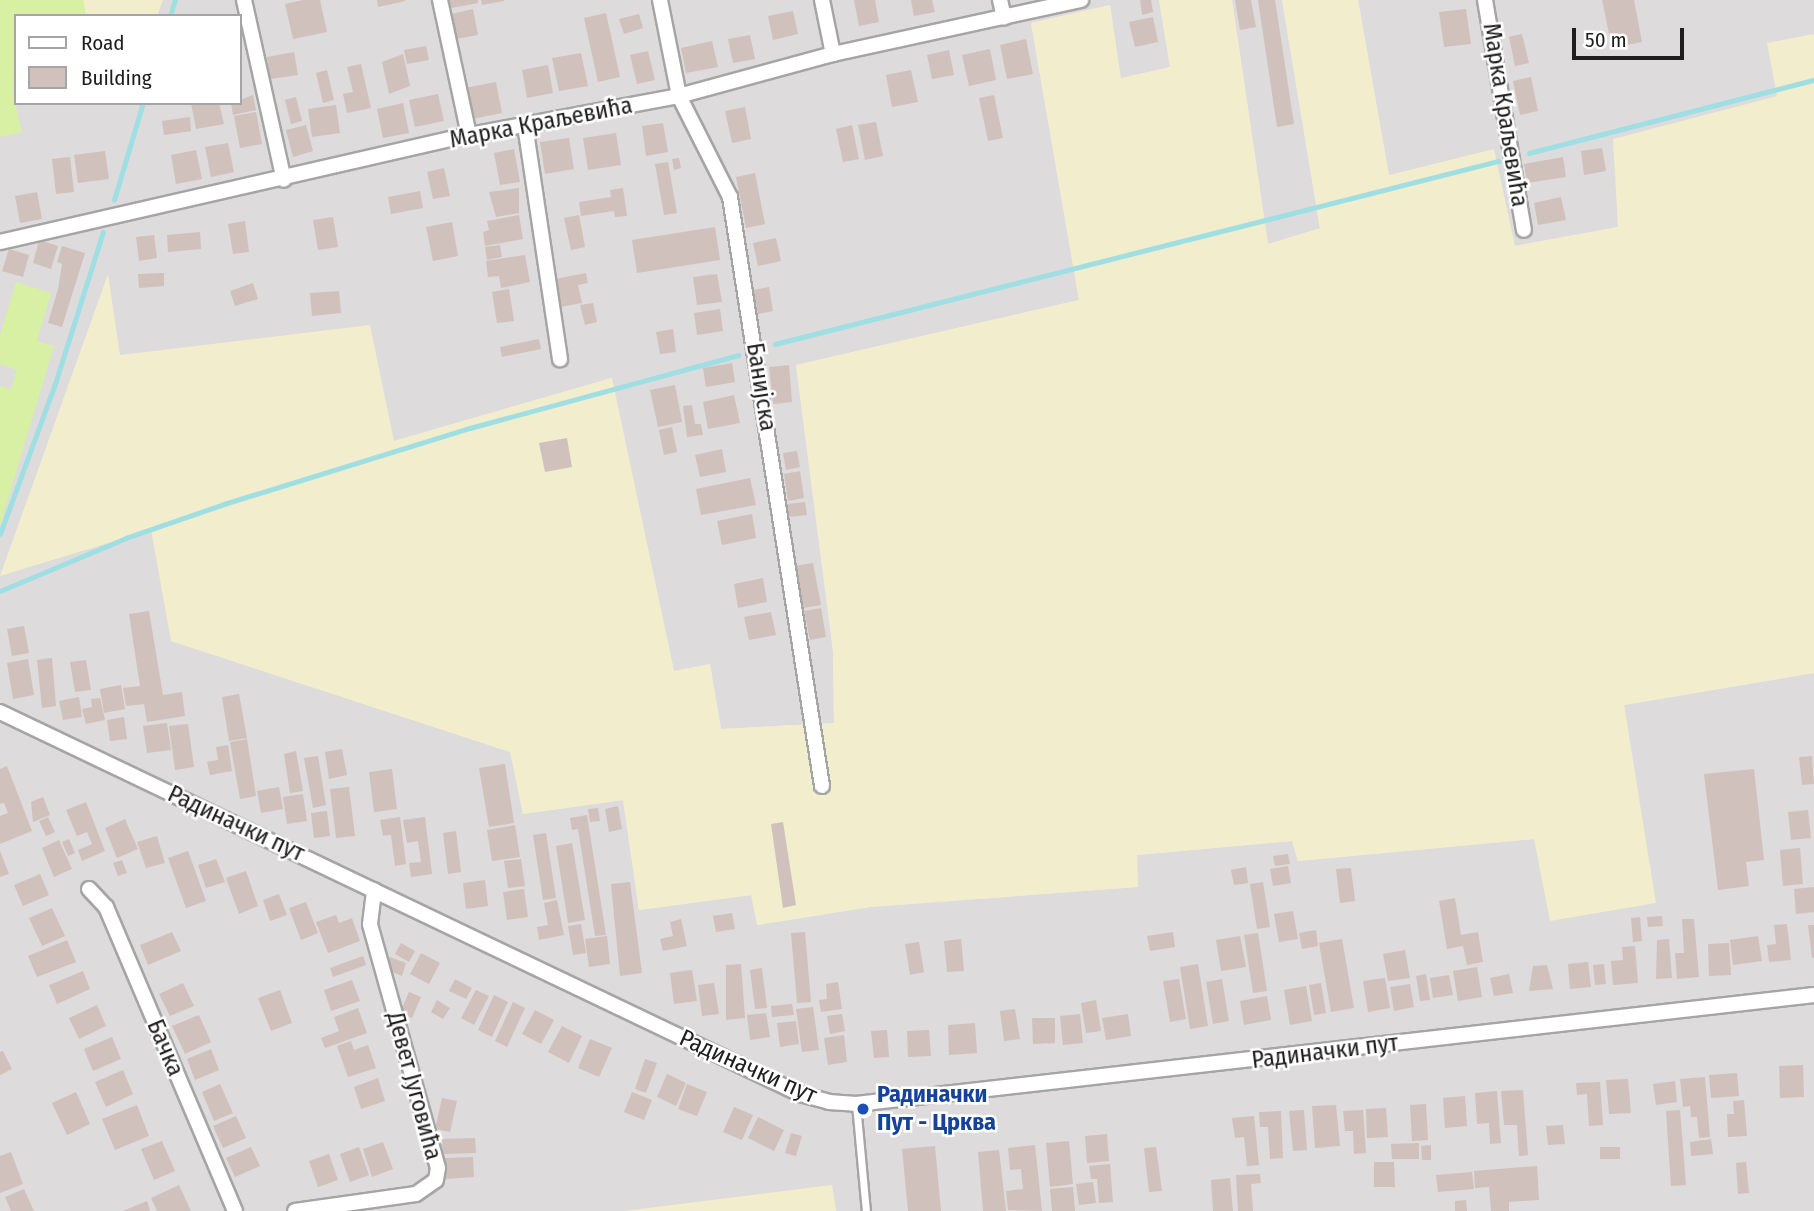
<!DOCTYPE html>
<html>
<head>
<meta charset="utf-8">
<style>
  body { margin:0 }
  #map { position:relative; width:1814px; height:1211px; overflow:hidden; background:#f0eae3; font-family:"Fira Sans Condensed",sans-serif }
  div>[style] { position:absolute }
  .residential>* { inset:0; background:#dddbdb }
  .farmland>* { inset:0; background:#f1edcd }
  .grass>* { inset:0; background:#d7f0a4 }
  .stream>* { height:4.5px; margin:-2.25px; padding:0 2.25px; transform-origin:2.25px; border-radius:2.25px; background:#9fdfe3 }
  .building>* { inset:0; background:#d1c1bc }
  .roads { filter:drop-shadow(2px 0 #a5a5a5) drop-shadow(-2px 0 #a5a5a5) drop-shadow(0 2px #a5a5a5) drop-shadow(0 -2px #a5a5a5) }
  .service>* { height:7px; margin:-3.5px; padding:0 3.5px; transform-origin:3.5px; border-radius:3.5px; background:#fff }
  .minor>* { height:14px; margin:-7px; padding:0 7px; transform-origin:7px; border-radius:7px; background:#fff }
  .dots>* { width:19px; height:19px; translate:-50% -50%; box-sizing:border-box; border:4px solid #fff; border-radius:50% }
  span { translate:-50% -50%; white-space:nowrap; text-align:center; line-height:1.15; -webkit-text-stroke:5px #fff; paint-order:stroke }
  .street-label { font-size:24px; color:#1e1e1e }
  .transit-label { font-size:24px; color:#164399; font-weight:700 }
  .left { translate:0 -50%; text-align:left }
  .legend { position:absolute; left:14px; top:14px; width:228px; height:91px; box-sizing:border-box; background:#fff; border:2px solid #a5a5a5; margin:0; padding:9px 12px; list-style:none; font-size:21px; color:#1e1e1e }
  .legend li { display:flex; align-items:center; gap:14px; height:35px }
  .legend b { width:35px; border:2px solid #a5a5a5 }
  .scale { position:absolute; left:1572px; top:28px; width:112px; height:32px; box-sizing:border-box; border:4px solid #1e1e1e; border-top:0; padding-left:9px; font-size:21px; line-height:24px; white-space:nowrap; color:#1e1e1e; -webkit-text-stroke:5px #fff; paint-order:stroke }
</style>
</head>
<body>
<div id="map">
  <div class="residential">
    <i style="clip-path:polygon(evenodd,0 0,1159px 0,1170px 67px,1120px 79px,1110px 5px,1031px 23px,1079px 300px,796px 365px,833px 651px,834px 723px,721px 729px,710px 664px,674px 671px,611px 378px,394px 441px,171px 641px,511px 752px,523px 814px,623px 800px,639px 910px,752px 895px,758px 925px,870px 907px,1137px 887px,1136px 855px,1292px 841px,1298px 861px,1534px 839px,1655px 903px,1624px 705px,1814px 673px,1814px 1211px,836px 1211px,832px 1185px,652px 1211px,0 1211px,0 0,16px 16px,240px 16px,240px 103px,16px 103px,16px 16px)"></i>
    <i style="clip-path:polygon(1232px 0,1282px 0,1320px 229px,1268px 244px)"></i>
    <i style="clip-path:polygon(1358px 0,1814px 0,1814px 34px,1768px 43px,1777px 96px,1618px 227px,1515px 246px,1389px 176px)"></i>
  </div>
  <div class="farmland">
    <i style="clip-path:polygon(83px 0,163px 0,157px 16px,86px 16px)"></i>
    <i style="clip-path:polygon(1159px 0,1232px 0,1268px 244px,1320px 228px,1282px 0,1358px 0,1389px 175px,1494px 149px,1515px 246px,1618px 227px,1613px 139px,1777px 96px,1767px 43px,1814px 34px,1814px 673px,1624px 705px,1656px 903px,1550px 921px,1534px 839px,1298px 861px,1292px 841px,1137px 855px,1138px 887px,870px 907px,757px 925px,751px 895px,639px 910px,623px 800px,523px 814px,510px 752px,171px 641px,151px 530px,0 576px,108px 274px,120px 355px,370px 325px,394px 441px,612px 378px,674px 671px,710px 664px,721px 729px,834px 723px,833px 651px,796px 365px,1079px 300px,1031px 23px,1110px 5px,1121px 78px,1170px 67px)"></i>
    <i style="clip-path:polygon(832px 1185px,836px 1211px,624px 1211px)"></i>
  </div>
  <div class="grass">
    <i style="clip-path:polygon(0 0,83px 0,86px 16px,16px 16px,13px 94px,22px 132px,0 137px)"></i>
    <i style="clip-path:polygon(16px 282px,51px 293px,37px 341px,54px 346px,0 526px,0 386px,11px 389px,17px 370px,0 364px,0 335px)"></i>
  </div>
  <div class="stream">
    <i style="left:170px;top:16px;width:17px;rotate:-73deg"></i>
    <i style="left:1529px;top:153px;width:294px;rotate:-14.4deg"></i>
    <i style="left:114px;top:200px;width:101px;rotate:-73.4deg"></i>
    <i style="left:775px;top:344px;width:746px;rotate:-14.2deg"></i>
    <i style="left:0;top:534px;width:160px;rotate:-69.9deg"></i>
    <i style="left:55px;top:384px;width:159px;rotate:-72.5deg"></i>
    <i style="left:0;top:591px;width:137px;rotate:-22.8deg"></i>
    <i style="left:126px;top:538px;width:104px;rotate:-19.1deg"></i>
    <i style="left:224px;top:504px;width:257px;rotate:-17.2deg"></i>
    <i style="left:470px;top:428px;width:278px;rotate:-15.2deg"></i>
  </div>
  <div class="building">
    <i style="clip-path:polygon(303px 0,320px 0,327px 32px,293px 39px,285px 4px)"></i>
    <i style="clip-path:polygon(377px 0,405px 0,405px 1px,378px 7px)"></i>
    <i style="clip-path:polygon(449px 0,478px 0,478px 3px,451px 8px)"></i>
    <i style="clip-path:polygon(481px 0,504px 0,504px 1px,482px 5px)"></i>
    <i style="clip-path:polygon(854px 0,875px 0,879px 22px,859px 26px)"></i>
    <i style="clip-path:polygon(911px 0,932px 0,935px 12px,914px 16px)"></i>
    <i style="clip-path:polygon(1140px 0,1151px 0,1153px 12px,1142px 15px)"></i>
    <i style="clip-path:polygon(1235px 0,1251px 0,1256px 27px,1240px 30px)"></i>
    <i style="clip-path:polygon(1258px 0,1275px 0,1294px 124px,1277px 127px)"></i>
    <i style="clip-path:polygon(1602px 0,1634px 0,1642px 42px,1612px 48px)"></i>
    <i style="clip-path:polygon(473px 9px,478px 35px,456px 39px,451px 14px)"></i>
    <i style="clip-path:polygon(1466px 9px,1471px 44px,1444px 47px,1439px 12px)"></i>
    <i style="clip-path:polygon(793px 11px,798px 34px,773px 40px,768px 16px)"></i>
    <i style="clip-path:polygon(606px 13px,620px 77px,598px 82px,584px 18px)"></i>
    <i style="clip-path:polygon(639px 14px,643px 28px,624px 34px,619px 19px)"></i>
    <i style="clip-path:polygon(1153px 17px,1158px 42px,1135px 47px,1129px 22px)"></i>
    <i style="clip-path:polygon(1522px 34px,1529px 63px,1515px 66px,1509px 37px)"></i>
    <i style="clip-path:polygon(750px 35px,755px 59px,733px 63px,728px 39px)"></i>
    <i style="clip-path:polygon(1026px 39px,1033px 74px,1007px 79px,1000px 45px)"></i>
    <i style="clip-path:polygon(712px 41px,718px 67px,686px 73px,681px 48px)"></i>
    <i style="clip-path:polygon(426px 46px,429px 60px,407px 64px,404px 50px)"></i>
    <i style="clip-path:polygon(990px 49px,996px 80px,969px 86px,962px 55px)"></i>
    <i style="clip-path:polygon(949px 50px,954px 75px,932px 79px,927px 55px)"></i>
    <i style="clip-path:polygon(648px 51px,655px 80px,637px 84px,630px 55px)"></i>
    <i style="clip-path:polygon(294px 52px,298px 75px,270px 79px,267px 57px)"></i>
    <i style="clip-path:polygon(581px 53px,588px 86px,559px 91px,552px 58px)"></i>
    <i style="clip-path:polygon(403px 54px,410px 86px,389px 94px,382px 62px)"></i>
    <i style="clip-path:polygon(361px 64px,371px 108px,347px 113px,343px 94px,353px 92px,347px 67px)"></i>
    <i style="clip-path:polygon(548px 65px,553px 93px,527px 98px,522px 70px)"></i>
    <i style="clip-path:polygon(327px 70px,334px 100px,323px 103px,316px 73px)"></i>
    <i style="clip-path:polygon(911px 70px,918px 102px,892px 107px,886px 75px)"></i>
    <i style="clip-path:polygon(1531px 77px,1538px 111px,1520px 115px,1513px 81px)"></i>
    <i style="clip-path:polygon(496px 82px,502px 113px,472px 119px,465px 88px)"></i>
    <i style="clip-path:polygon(438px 94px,444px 121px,415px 127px,409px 100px)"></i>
    <i style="clip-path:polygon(253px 95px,256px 110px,233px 115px,231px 103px)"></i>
    <i style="clip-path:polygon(994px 95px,1003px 138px,988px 141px,979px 98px)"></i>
    <i style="clip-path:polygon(296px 97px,302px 121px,291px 124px,285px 100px)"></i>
    <i style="clip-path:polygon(191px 103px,219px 103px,224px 124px,196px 129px)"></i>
    <i style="clip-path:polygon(403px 103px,409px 133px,383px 138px,377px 109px)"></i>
    <i style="clip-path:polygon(336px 105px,340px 133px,312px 137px,308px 109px)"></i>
    <i style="clip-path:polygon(745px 107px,751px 139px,732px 143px,725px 111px)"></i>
    <i style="clip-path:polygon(256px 112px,262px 144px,240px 148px,234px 116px)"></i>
    <i style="clip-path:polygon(190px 117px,191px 131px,164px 135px,162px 121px)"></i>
    <i style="clip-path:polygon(876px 122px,883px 156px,865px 160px,858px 125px)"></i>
    <i style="clip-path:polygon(663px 123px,668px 152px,646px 156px,642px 126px)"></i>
    <i style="clip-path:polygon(306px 125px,313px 151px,293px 157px,286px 130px)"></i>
    <i style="clip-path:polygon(852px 125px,859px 159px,843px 162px,836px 129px)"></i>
    <i style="clip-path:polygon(616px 133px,621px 165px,588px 170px,583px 138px)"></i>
    <i style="clip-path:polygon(569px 138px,574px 169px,545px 174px,540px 142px)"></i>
    <i style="clip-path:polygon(228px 143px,234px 172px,211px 177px,205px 147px)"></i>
    <i style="clip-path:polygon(1602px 148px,1606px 171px,1584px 175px,1581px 151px)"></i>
    <i style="clip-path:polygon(514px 149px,520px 182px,500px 185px,494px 153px)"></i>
    <i style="clip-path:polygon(196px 150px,202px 179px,176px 184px,171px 155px)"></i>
    <i style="clip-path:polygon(105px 151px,109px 179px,78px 183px,74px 155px)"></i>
    <i style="clip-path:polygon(70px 157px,74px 192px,56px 194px,52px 159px)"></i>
    <i style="clip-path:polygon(1563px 157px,1566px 177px,1527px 183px,1524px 164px)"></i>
    <i style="clip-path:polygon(679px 158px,681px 168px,674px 170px,672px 159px)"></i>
    <i style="clip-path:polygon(668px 162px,677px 213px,664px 215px,655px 164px)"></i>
    <i style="clip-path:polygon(444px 168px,450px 196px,433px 199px,427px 172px)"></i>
    <i style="clip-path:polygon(755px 173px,765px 224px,746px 228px,736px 177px)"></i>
    <i style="clip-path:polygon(519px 188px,519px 213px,496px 217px,489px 192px)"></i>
    <i style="clip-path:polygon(623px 188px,627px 216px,615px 217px,614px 211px,581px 216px,579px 202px,611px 197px,610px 190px)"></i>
    <i style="clip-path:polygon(420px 191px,423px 208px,391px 214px,388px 197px)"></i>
    <i style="clip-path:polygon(37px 192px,42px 219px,20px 223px,15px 196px)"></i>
    <i style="clip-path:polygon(1561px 197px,1566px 220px,1538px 225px,1534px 203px)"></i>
    <i style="clip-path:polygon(519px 215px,523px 239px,485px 246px,483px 232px,489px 230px,487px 221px)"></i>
    <i style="clip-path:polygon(579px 215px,585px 247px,571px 250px,564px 218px)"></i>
    <i style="clip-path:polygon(333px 217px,338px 247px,318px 250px,313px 220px)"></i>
    <i style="clip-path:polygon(245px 221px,249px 252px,233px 254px,228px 224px)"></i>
    <i style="clip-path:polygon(452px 222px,458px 256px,433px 261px,426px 227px)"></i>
    <i style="clip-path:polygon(715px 227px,720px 260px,637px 273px,632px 240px)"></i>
    <i style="clip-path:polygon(200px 232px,201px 249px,168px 252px,167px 235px)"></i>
    <i style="clip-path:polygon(154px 235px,157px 258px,139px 261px,136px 237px)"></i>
    <i style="clip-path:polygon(776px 238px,781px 261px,758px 266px,753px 243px)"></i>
    <i style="clip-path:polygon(39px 240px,58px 246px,51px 269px,33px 263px)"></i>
    <i style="clip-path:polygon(500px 245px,502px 257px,487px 260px,485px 247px)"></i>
    <i style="clip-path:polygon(62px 246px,85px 253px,62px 327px,48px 323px,58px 289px,62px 264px,57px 262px)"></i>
    <i style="clip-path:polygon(9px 249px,29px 255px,23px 277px,2px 271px)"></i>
    <i style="clip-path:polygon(525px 255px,530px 282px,501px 288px,499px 276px,488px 277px,486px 261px)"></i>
    <i style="clip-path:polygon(164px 273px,164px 286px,139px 288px,138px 274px)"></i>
    <i style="clip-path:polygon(586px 273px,588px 283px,578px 285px,582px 303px,560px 307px,555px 279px)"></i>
    <i style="clip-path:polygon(717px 274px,722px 302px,697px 305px,693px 277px)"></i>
    <i style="clip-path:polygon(253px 283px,258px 299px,235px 306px,230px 291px)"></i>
    <i style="clip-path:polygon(769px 287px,773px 311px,758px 314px,753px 290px)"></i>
    <i style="clip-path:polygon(509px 289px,514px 321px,497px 323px,492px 292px)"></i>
    <i style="clip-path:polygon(339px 291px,341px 313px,312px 316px,310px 293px)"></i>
    <i style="clip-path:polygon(593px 303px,597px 322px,585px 325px,580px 305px)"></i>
    <i style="clip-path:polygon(720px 309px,723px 331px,697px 335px,694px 313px)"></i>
    <i style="clip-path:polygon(673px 329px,676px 352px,660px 354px,656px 332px)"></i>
    <i style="clip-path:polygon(539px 339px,541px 349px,502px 357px,500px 347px)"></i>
    <i style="clip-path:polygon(732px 363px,735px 382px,706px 387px,703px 368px)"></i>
    <i style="clip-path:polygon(789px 365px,792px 402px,773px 404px,769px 367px)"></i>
    <i style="clip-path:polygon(675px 385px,682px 422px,658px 427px,650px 390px)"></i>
    <i style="clip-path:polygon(734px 395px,740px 423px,708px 429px,703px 402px)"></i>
    <i style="clip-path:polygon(692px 405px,695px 424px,701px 424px,703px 435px,687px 437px,683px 406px)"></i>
    <i style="clip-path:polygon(672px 427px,677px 452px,664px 455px,659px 430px)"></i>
    <i style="clip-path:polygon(567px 438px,572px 467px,545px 472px,539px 443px)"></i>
    <i style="clip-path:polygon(722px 449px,726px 472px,700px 477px,695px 455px)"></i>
    <i style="clip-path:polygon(797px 451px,800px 467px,786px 470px,783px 453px)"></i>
    <i style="clip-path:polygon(800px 471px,804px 498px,788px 501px,784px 474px)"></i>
    <i style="clip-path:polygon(750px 478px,756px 505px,701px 515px,696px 489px)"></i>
    <i style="clip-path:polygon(805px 502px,807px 515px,789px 517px,787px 504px)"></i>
    <i style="clip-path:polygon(752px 514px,756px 538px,722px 545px,717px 521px)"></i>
    <i style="clip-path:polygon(813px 563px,821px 605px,803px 608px,794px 566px)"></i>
    <i style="clip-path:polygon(763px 578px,767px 602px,738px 608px,734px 584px)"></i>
    <i style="clip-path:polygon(821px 608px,826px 637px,810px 640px,804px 611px)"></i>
    <i style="clip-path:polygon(149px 611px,163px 695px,182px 692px,185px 716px,147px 722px,144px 704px,126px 706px,123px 688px,140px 686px,129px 614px)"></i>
    <i style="clip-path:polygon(771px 612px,776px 635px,749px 640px,744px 617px)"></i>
    <i style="clip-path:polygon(24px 626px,29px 653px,12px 656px,7px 629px)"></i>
    <i style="clip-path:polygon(52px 658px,56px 706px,42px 708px,37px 660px)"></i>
    <i style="clip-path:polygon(28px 659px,34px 695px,13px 699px,7px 663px)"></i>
    <i style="clip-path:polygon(86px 660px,91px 690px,75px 692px,70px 662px)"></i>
    <i style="clip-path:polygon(121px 685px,125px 709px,104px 713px,100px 689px)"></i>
    <i style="clip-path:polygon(239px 694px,247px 738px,229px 741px,222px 697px)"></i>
    <i style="clip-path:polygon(79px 697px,82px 717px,63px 720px,59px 701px)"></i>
    <i style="clip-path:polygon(100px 698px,105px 720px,86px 724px,82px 709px,92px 707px,91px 699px)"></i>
    <i style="clip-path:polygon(124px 717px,127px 739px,110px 741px,107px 720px)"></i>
    <i style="clip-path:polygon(167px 723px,171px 750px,147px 753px,143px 726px)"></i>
    <i style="clip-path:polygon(188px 724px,194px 767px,175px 770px,169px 726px)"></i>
    <i style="clip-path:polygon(247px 739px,256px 796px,240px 799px,230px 742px)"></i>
    <i style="clip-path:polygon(228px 745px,232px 771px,210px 775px,207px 762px,218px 760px,216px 747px)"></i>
    <i style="clip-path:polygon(342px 749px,347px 775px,329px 779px,325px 752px)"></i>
    <i style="clip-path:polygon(296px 751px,303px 791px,290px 793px,284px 754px)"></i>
    <i style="clip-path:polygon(318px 756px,326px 805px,313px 808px,304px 758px)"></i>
    <i style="clip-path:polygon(1812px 756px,1814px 784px,1802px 785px,1799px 757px)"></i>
    <i style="clip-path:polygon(505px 764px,514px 823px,489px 827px,479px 768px)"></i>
    <i style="clip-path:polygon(7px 766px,32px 831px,0 844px,0 816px,8px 813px,4px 803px,0 804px,0 769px)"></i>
    <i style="clip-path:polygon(392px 769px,397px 809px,374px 812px,369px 772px)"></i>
    <i style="clip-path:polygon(1754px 769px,1764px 860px,1746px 862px,1749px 886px,1718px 890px,1704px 774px)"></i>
    <i style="clip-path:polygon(279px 787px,283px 809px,261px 813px,257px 791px)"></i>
    <i style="clip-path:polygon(349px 787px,355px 836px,336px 838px,330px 789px)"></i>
    <i style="clip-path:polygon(303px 794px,307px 821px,287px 824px,283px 797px)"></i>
    <i style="clip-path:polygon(43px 797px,50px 815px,33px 822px,31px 802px)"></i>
    <i style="clip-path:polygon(86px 802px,105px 851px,82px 861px,78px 850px,92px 844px,87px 832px,77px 836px,66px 810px)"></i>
    <i style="clip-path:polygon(618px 806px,622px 829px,609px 832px,605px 809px)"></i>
    <i style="clip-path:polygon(598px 808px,600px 821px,590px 822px,588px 809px)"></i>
    <i style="clip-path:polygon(1808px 810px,1811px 838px,1791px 840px,1788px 812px)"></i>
    <i style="clip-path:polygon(327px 811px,330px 836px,314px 838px,311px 813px)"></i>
    <i style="clip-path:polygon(587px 815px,606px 935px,595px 936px,578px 829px,572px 830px,570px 818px)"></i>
    <i style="clip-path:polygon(48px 817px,55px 832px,46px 836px,39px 821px)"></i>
    <i style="clip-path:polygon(400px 817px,406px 864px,395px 866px,391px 835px,383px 836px,380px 820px)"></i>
    <i style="clip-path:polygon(425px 817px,432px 874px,411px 877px,409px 863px,421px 862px,418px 841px,407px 843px,403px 820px)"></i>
    <i style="clip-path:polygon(125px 819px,138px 849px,117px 858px,105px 828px)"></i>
    <i style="clip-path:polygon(783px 822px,796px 905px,783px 908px,771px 824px)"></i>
    <i style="clip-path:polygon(515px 825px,520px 857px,492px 861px,487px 830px)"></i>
    <i style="clip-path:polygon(456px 831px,461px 872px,448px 874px,443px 833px)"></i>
    <i style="clip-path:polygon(546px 833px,556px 898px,543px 900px,533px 835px)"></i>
    <i style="clip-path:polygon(157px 836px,165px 863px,146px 868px,137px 842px)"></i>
    <i style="clip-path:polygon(69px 839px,75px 853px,68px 856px,62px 842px)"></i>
    <i style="clip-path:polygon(59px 840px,72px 869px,54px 877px,42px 848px)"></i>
    <i style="clip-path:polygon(572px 843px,585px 920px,568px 923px,556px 846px)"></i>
    <i style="clip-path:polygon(1800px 848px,1803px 884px,1783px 886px,1780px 850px)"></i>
    <i style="clip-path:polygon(0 851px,9px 874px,0 877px)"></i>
    <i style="clip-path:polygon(188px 851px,206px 901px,186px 908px,168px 858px)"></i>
    <i style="clip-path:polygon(1288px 854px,1290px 864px,1275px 866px,1273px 856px)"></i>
    <i style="clip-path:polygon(216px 859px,225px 882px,206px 888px,198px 865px)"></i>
    <i style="clip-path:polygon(521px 859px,525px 886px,508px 888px,504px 861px)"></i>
    <i style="clip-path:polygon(122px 860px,127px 873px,118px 876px,113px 863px)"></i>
    <i style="clip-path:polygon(1288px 866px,1291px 883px,1273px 886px,1270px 869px)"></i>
    <i style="clip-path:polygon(1246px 867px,1248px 883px,1234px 885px,1231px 870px)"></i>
    <i style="clip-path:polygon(1351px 868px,1355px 901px,1340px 903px,1336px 869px)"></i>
    <i style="clip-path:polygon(246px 871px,258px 906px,239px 914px,226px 878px)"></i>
    <i style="clip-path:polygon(40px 874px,49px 895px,23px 906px,14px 885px)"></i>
    <i style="clip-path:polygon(485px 880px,488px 906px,466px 909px,463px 883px)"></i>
    <i style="clip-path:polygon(630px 882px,642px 973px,620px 976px,611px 884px)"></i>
    <i style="clip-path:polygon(1263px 882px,1270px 927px,1257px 929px,1250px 884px)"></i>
    <i style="clip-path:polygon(1814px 887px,1814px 912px,1796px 914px,1794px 889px)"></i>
    <i style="clip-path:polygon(524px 889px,528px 917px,507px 920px,503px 892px)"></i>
    <i style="clip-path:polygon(279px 894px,287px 915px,270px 921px,263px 900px)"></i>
    <i style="clip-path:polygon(1455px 898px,1461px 935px,1478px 932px,1483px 962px,1467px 965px,1463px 946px,1447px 949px,1439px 901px)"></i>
    <i style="clip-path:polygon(557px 900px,564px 935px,539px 940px,537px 927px,548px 925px,544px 903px)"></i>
    <i style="clip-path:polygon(306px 902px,318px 933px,301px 940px,289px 908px)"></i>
    <i style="clip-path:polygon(52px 908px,65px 936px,42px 946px,29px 918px)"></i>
    <i style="clip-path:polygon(1293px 911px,1298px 939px,1279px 942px,1274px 914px)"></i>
    <i style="clip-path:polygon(732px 913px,735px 929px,716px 932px,713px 916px)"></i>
    <i style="clip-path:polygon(336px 915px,339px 923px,352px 918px,360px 941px,328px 953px,316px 922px)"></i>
    <i style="clip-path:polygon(1662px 916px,1663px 926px,1648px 927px,1647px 917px)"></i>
    <i style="clip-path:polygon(1640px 917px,1642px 941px,1633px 942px,1631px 918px)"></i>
    <i style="clip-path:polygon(681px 919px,687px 946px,663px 951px,660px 939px,673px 936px,670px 922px)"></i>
    <i style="clip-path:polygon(1682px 919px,1694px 919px,1699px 977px,1677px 979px,1675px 953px,1684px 953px)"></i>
    <i style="clip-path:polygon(581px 924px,586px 953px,573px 955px,568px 926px)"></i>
    <i style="clip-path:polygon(1787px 924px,1791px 960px,1769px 962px,1767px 945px,1776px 944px,1774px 925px)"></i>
    <i style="clip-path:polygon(1808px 925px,1814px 925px,1814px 958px,1812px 958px)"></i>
    <i style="clip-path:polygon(1316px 930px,1318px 946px,1302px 949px,1299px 933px)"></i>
    <i style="clip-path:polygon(172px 932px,181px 951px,148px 965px,140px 945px)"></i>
    <i style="clip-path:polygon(805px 932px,811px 1002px,797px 1003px,791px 933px)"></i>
    <i style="clip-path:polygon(1173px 932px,1175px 947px,1150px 951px,1147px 936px)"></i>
    <i style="clip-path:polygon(1258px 933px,1267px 991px,1253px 993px,1244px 935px)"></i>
    <i style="clip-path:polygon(607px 936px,610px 964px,589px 967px,585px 939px)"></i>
    <i style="clip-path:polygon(1240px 936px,1246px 967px,1221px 971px,1216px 940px)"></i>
    <i style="clip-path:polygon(1758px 936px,1762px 961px,1733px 965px,1730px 940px)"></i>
    <i style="clip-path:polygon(961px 939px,964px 971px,947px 972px,944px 941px)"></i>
    <i style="clip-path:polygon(1342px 939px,1354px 1008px,1331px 1012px,1319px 943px)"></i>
    <i style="clip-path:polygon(1669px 939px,1672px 978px,1656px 979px,1657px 940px)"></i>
    <i style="clip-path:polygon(67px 940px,76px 962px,37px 977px,28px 956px)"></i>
    <i style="clip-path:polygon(919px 942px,924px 972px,910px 975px,905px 944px)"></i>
    <i style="clip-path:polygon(401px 943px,415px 951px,409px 962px,395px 954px)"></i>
    <i style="clip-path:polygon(1729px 943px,1731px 975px,1709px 976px,1708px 944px)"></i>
    <i style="clip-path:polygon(1635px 946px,1638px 983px,1613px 985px,1611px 961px,1623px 960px,1622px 947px)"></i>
    <i style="clip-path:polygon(1405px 950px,1410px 978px,1388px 981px,1383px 954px)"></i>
    <i style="clip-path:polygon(421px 953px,440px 963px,429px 984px,410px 974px)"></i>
    <i style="clip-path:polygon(363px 956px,366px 965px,333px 977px,330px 968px)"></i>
    <i style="clip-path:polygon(390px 957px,406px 963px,402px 976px,385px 969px)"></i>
    <i style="clip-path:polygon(1588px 962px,1591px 987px,1570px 989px,1568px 964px)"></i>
    <i style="clip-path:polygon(741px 964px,745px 1018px,726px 1020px,726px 965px)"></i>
    <i style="clip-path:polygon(1198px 964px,1208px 1026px,1190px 1029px,1180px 967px)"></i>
    <i style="clip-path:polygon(1604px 964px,1606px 984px,1595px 985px,1593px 965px)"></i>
    <i style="clip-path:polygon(1547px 965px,1553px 989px,1529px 991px,1533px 966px)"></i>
    <i style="clip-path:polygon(1477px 967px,1482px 997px,1458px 1001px,1453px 971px)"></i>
    <i style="clip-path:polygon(762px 968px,767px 1008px,755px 1009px,750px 970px)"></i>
    <i style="clip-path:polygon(692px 970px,697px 1001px,674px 1004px,670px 973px)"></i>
    <i style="clip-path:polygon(83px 971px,90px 989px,57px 1004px,49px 985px)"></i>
    <i style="clip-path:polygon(1426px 974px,1430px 1000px,1420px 1001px,1416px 976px)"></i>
    <i style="clip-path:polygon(1509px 974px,1513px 993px,1494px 996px,1490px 978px)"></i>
    <i style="clip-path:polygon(1449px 975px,1453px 995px,1433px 998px,1430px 978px)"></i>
    <i style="clip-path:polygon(1385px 978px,1390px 1008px,1368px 1012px,1363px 981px)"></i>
    <i style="clip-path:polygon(455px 979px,472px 988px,466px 999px,449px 991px)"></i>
    <i style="clip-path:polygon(1179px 979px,1186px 1019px,1170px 1022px,1163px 981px)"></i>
    <i style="clip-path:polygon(1222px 979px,1229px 1021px,1213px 1024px,1206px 982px)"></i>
    <i style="clip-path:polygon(352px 980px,360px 1001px,331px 1011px,324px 990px)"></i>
    <i style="clip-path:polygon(838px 982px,842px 1009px,821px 1012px,819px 1000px,827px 999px,826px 984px)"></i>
    <i style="clip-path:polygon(183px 983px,194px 1006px,170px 1016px,159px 994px)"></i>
    <i style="clip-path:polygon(714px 983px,719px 1014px,702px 1016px,698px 985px)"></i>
    <i style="clip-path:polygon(1321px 983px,1326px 1013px,1314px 1015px,1309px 985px)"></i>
    <i style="clip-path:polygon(1410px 984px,1414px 1007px,1394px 1011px,1390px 987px)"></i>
    <i style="clip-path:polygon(1306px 986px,1312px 1021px,1290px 1025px,1284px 990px)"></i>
    <i style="clip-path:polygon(280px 990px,292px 1023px,271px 1031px,258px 998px)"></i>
    <i style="clip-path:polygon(476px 990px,489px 996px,474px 1025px,461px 1018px)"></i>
    <i style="clip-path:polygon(409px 992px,421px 997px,412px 1018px,400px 1012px)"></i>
    <i style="clip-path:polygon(494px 995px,508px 1002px,492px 1037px,478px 1030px)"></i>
    <i style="clip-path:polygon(1267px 996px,1271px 1020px,1244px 1025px,1240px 1001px)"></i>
    <i style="clip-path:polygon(437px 1000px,450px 1008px,443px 1019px,431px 1012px)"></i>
    <i style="clip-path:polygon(1096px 1000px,1101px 1031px,1086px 1033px,1081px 1003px)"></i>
    <i style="clip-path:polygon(513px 1002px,525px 1008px,507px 1047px,495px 1041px)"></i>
    <i style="clip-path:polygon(792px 1004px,794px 1015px,772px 1017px,771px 1006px)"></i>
    <i style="clip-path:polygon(97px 1005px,106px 1026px,79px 1039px,69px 1018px)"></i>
    <i style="clip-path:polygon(813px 1007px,819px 1050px,802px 1052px,796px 1009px)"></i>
    <i style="clip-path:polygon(358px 1008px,367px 1033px,325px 1048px,321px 1038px,339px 1031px,334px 1017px)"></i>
    <i style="clip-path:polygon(1015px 1009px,1020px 1039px,1004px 1041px,1000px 1011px)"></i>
    <i style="clip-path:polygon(535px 1010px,554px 1020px,541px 1044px,522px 1034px)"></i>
    <i style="clip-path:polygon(766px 1013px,770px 1037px,750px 1040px,747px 1015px)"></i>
    <i style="clip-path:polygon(842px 1014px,845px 1031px,830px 1034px,827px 1016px)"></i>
    <i style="clip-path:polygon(1080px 1014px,1083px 1043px,1063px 1045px,1060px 1016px)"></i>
    <i style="clip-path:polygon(1128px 1014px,1131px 1036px,1106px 1040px,1102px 1018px)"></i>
    <i style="clip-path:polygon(199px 1015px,211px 1042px,185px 1054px,172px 1026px)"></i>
    <i style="clip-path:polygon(1032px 1018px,1055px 1018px,1055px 1043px,1033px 1044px)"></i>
    <i style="clip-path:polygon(796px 1021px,799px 1044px,780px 1047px,777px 1023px)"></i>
    <i style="clip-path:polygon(975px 1023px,977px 1053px,949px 1055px,948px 1025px)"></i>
    <i style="clip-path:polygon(562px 1026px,582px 1036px,569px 1063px,548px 1052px)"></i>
    <i style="clip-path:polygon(887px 1030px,889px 1057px,874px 1058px,871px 1031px)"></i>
    <i style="clip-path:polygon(929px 1030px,931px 1056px,908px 1057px,907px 1031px)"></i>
    <i style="clip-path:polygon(844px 1035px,847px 1062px,828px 1065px,824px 1038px)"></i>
    <i style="clip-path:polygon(112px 1037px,121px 1059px,93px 1071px,84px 1049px)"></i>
    <i style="clip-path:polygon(590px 1039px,612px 1048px,599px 1077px,578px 1068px)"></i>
    <i style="clip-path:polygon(351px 1041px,354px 1050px,368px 1045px,376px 1068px,348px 1077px,337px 1046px)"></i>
    <i style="clip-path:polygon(211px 1049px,219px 1070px,195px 1080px,187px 1059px)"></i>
    <i style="clip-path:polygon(3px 1051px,12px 1069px,0 1075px,0 1052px)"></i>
    <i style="clip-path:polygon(645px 1059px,657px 1063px,646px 1093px,635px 1089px)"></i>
    <i style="clip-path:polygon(1803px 1065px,1804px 1097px,1780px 1098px,1779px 1066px)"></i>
    <i style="clip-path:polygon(123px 1070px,133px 1094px,106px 1107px,95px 1082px)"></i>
    <i style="clip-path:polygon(1737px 1073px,1739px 1096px,1711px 1098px,1709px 1075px)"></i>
    <i style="clip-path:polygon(667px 1074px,686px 1083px,676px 1106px,657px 1097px)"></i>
    <i style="clip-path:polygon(1705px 1077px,1710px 1137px,1699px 1138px,1697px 1117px,1691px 1117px,1690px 1106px,1683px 1107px,1680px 1079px)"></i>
    <i style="clip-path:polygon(378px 1078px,385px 1101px,361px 1109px,354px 1087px)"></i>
    <i style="clip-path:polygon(1628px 1079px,1631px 1113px,1609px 1114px,1606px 1080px)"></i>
    <i style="clip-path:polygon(1675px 1081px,1677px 1102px,1656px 1105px,1653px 1084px)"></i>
    <i style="clip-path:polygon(1600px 1082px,1603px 1125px,1589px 1126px,1587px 1094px,1577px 1095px,1576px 1083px)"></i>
    <i style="clip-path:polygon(220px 1084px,233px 1113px,214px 1121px,202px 1092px)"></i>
    <i style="clip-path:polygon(687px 1084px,707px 1092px,697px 1116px,678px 1109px)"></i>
    <i style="clip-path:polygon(1523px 1090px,1528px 1155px,1519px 1156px,1517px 1125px,1504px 1125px,1501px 1091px)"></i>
    <i style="clip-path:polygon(1497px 1091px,1501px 1143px,1490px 1144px,1489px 1123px,1477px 1124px,1475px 1093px)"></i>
    <i style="clip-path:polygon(76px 1092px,90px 1124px,67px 1135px,52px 1103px)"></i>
    <i style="clip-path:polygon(632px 1092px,652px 1100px,644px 1120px,624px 1112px)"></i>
    <i style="clip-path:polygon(1465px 1096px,1467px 1126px,1445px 1128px,1443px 1098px)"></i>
    <i style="clip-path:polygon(442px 1098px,457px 1101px,450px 1132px,435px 1129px)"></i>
    <i style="clip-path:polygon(1744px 1100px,1747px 1136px,1728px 1137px,1727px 1114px,1734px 1114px,1733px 1101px)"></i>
    <i style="clip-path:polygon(1426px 1104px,1428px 1140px,1412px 1141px,1410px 1105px)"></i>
    <i style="clip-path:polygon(137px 1105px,149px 1136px,115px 1150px,102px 1119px)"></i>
    <i style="clip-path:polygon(1336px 1105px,1340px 1146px,1315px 1148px,1312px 1106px)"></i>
    <i style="clip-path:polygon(734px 1107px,753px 1115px,742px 1140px,723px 1132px)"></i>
    <i style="clip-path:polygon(1386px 1108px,1388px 1137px,1367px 1138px,1366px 1109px)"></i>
    <i style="clip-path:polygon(1304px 1110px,1307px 1150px,1293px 1151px,1289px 1111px)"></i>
    <i style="clip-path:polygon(1363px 1110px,1366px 1153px,1354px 1154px,1353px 1131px,1345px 1131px,1343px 1111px)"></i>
    <i style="clip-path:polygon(1680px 1110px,1686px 1185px,1671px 1186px,1666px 1111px)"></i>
    <i style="clip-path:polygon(1281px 1111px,1283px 1158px,1270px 1159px,1268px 1127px,1260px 1127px,1259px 1112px)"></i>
    <i style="clip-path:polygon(236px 1116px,246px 1138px,223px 1148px,213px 1126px)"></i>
    <i style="clip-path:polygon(1254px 1116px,1259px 1165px,1247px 1166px,1244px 1137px,1235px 1138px,1232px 1118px)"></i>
    <i style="clip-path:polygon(758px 1117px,784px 1130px,774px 1151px,748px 1138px)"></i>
    <i style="clip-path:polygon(1563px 1125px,1565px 1144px,1548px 1145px,1546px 1126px)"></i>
    <i style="clip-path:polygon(791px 1133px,802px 1136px,796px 1156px,785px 1153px)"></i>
    <i style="clip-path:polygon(1107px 1134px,1109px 1161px,1087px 1163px,1085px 1136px)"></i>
    <i style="clip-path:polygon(475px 1138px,476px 1153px,443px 1154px,442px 1139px)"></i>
    <i style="clip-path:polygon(1711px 1139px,1713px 1154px,1691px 1156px,1690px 1142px)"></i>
    <i style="clip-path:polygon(162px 1141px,175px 1171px,154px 1180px,141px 1149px)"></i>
    <i style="clip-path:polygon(1069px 1141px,1073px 1184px,1050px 1187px,1046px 1143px)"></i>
    <i style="clip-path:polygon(383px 1142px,393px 1169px,372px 1177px,363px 1149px)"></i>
    <i style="clip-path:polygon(1419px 1143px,1419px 1159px,1392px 1159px,1391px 1144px)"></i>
    <i style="clip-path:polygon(1035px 1145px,1042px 1211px,1008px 1210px,1006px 1191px,1023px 1189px,1021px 1169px,1010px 1170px,1008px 1148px)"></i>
    <i style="clip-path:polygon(1431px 1145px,1431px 1160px,1422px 1160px,1421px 1146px)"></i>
    <i style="clip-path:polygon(935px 1146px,941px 1211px,908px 1211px,902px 1149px)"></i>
    <i style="clip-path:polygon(251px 1147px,260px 1166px,235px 1177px,226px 1158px)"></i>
    <i style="clip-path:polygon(359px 1147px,369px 1175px,350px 1182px,340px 1154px)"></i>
    <i style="clip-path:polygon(1156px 1147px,1162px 1191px,1149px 1192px,1144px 1148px)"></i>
    <i style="clip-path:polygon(1600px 1147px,1620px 1147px,1620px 1159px,1600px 1159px)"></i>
    <i style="clip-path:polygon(999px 1150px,1006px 1211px,983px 1211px,978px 1152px)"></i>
    <i style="clip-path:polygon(11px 1152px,23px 1184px,0 1193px,0 1156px)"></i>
    <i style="clip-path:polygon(329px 1154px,338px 1180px,318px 1187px,309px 1161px)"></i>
    <i style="clip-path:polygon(473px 1157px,474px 1177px,446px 1179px,445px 1158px)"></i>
    <i style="clip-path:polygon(1374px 1162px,1394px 1162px,1395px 1187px,1374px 1187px)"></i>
    <i style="clip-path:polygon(1746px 1162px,1749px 1193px,1738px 1194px,1736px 1163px)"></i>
    <i style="clip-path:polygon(1110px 1164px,1113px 1202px,1099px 1203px,1097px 1179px,1091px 1179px,1089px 1166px)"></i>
    <i style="clip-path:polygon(1537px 1166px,1539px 1200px,1509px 1202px,1509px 1211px,1491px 1211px,1489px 1187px,1475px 1188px,1474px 1171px)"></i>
    <i style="clip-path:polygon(1472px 1172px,1474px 1189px,1438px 1192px,1436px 1175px)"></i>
    <i style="clip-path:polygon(1260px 1174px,1261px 1183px,1251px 1184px,1253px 1211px,1238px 1211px,1236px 1175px)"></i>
    <i style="clip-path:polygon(1230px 1178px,1233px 1211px,1213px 1211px,1211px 1180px)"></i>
    <i style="clip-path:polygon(1093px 1182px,1096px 1203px,1079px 1205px,1076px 1184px)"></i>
    <i style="clip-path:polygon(179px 1185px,191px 1211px,157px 1211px,151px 1198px)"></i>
    <i style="clip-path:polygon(1073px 1187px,1075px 1211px,1052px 1211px,1050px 1189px)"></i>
    <i style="clip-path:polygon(24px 1189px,34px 1211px,11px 1211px,5px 1197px)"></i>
    <i style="clip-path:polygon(1466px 1200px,1467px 1211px,1455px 1211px,1455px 1201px)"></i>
    <i style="clip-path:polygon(147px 1201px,150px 1211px,123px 1211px)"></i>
  </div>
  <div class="roads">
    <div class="service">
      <i style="left:856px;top:1104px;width:107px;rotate:84.7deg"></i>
    </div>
    <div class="minor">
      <i style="left:244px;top:0;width:184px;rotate:77.5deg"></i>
      <i style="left:440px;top:0;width:138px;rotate:77.9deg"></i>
      <i style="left:660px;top:0;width:98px;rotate:78.8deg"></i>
      <i style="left:679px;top:96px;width:113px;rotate:63.2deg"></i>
      <i style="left:730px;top:197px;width:596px;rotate:81.12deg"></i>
      <i style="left:822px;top:0;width:55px;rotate:78.5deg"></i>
      <i style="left:1000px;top:0;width:18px;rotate:77deg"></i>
      <i style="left:1485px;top:0;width:233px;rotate:80.4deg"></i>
      <i style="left:525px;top:125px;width:237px;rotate:81.5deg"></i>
      <i style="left:0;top:242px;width:481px;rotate:-12.9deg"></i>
      <i style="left:469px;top:135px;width:214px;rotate:-10.5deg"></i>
      <i style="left:679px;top:96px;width:160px;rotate:-15.3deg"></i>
      <i style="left:833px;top:54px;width:254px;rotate:-12.3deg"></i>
      <i style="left:0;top:712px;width:887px;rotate:25.52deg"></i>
      <i style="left:800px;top:1094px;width:30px;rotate:15deg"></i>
      <i style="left:829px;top:1102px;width:27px;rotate:4deg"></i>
      <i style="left:856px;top:1104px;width:964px;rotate:-6.49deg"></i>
      <i style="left:89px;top:889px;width:25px;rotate:47deg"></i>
      <i style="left:106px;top:907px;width:330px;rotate:67deg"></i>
      <i style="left:295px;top:1211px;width:122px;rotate:-8deg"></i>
      <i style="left:416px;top:1194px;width:24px;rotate:-35deg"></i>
      <i style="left:436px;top:1180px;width:12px;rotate:-81deg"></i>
      <i style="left:438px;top:1168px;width:253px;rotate:-105.6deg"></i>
      <i style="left:370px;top:924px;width:34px;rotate:-83deg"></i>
    </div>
  </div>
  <div class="dots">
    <i style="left:863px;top:1109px;background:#1a4fb4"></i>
  </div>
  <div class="street-label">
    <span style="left:1505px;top:115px;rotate:81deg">Марка Краљевића</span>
    <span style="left:541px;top:123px;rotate:-11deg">Марка Краљевића</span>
    <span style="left:761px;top:387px;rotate:81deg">Банијска</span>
    <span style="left:236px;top:824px;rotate:25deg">Радиначки пут</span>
    <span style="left:165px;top:1048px;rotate:67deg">Бачка</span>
    <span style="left:1325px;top:1052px;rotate:-7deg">Радиначки пут</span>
    <span style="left:748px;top:1067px;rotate:24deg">Радиначки пут</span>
    <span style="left:414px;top:1086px;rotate:75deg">Девет Југовића</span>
  </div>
  <div class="transit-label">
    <span class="left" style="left:877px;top:1109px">Радиначки<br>Пут - Црква</span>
  </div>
  <ul class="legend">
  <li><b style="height:9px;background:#fff"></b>Road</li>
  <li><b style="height:19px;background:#d1c1bc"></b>Building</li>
  </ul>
  <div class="scale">50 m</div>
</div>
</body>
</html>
